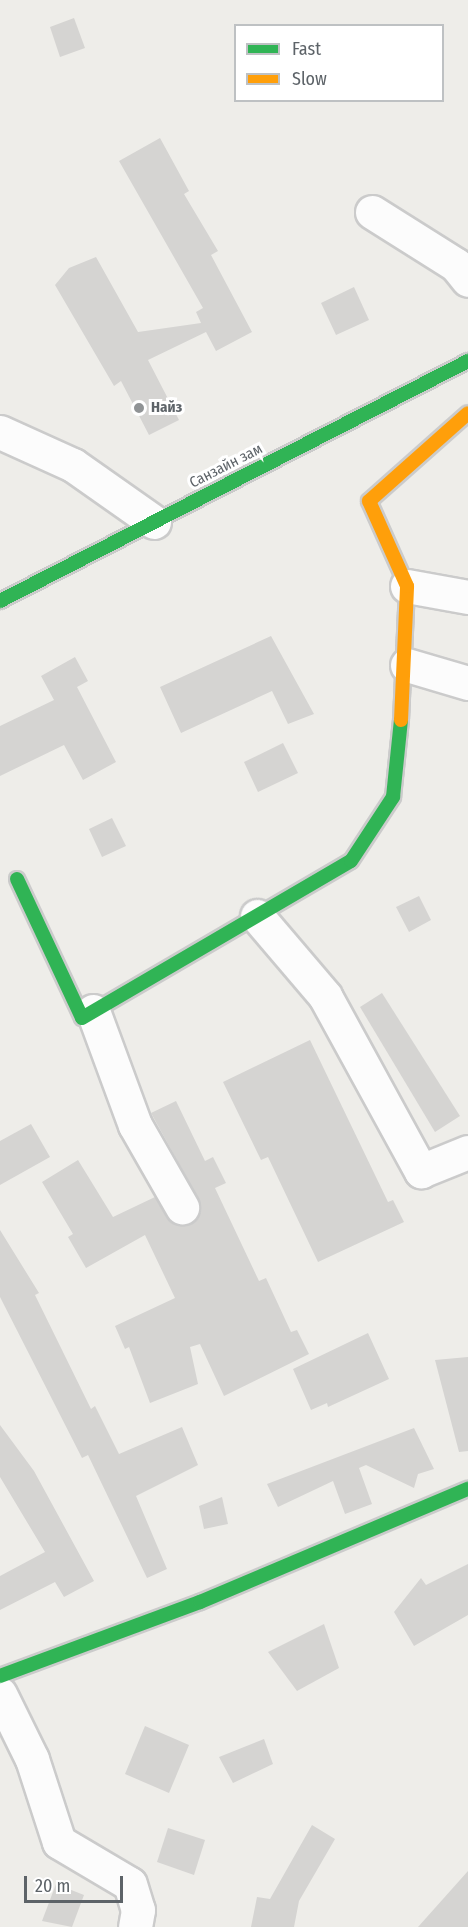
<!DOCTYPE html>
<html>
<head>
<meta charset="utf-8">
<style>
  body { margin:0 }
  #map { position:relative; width:468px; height:1927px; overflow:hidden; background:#eeede9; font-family:"Fira Sans Condensed",sans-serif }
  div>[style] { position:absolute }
  .building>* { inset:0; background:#d5d4d2 }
  .roads { filter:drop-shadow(2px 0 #cbcbcb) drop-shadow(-2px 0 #cbcbcb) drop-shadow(0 2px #cbcbcb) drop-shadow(0 -2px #cbcbcb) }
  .street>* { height:33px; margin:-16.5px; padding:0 16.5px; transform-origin:16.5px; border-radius:16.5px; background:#fcfcfc }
  .fast>* { height:14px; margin:-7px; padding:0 7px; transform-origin:7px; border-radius:7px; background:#30b455 }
  .slow>* { height:14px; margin:-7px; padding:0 7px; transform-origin:7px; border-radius:7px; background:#ff9f0a }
  .dots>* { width:16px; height:16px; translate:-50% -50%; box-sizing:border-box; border:3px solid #fff; border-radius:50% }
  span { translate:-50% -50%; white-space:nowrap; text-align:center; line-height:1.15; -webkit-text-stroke:6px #fff; paint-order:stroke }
  .poi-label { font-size:15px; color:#5d6368; font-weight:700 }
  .left { translate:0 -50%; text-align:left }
  .street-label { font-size:15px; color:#5d6368 }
  .legend { position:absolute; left:234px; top:24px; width:210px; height:78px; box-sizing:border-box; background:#fff; border:2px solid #bec1c3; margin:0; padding:8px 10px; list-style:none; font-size:18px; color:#5d6368 }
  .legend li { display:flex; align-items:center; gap:12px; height:30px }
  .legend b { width:30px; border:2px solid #bec1c3 }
  .scale { position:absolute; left:24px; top:1876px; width:99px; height:27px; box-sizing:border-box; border:3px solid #5d6368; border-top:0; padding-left:8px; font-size:18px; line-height:21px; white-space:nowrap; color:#5d6368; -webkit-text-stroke:4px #fff; paint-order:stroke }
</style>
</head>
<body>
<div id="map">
  <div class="building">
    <i style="clip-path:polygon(74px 18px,85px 48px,60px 57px,50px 27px)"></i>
    <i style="clip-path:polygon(160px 138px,189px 191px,184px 194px,218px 251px,211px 255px,252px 332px,216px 351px,206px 332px,148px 360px,179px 420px,149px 435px,121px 381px,114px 386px,55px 285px,69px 268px,96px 257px,138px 332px,201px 323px,196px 312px,203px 308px,119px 161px)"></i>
    <i style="clip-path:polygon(354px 287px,369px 320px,336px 335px,321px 303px)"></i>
    <i style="clip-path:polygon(271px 636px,314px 714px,288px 724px,272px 691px,181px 733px,160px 687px)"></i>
    <i style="clip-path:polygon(75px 657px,88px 681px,77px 687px,116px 762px,83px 780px,64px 745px,0 776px,0 726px,54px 700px,41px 676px)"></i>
    <i style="clip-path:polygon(283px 743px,298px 773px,258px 792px,244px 762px)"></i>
    <i style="clip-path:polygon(112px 818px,126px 846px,102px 857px,89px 829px)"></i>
    <i style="clip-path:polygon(419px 896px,431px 920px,409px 932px,396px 907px)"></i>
    <i style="clip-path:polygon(382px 993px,460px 1116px,435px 1132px,360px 1007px)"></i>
    <i style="clip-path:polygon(310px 1040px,388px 1202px,393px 1200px,404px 1222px,318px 1262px,268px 1157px,261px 1160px,223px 1082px)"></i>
    <i style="clip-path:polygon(176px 1101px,205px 1161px,213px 1157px,226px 1183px,215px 1188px,259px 1281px,266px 1278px,291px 1332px,297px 1330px,309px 1354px,224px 1396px,200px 1344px,190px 1347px,198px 1384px,150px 1403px,129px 1347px,125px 1349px,115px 1326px,175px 1298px,145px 1235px,86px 1268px,68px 1237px,73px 1234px,42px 1182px,78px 1160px,113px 1217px,155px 1197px,172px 1223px,192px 1223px,198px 1216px,198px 1198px,151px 1113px)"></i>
    <i style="clip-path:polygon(31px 1124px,50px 1157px,0 1185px,0 1141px)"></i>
    <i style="clip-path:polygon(0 1230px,39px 1293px,35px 1295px,91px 1409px,95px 1406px,119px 1454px,182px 1427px,198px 1465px,136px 1496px,167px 1569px,147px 1578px,88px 1455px,82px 1458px,0 1297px)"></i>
    <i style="clip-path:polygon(368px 1333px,389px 1379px,328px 1407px,327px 1403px,311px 1410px,293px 1369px)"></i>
    <i style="clip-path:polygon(468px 1357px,468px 1451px,459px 1452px,435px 1360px)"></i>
    <i style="clip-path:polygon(0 1425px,34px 1471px,94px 1581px,64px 1597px,55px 1582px,0 1610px,0 1576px,45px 1552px,0 1477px)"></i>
    <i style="clip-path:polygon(414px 1428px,434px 1469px,418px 1474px,414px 1488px,366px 1465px,359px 1468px,372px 1504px,345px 1514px,333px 1481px,278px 1507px,267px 1484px)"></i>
    <i style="clip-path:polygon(222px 1497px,228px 1524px,204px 1529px,199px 1506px)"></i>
    <i style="clip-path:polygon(468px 1564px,468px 1615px,414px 1646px,394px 1612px,421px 1578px,426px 1585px)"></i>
    <i style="clip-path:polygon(324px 1624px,339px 1668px,297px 1691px,268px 1652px)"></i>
    <i style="clip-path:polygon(145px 1726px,189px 1745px,169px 1793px,125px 1774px)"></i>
    <i style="clip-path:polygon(264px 1739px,273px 1764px,233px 1783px,219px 1757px)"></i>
    <i style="clip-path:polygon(312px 1825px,335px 1839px,299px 1901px,294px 1927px,251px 1927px,257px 1897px,270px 1899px)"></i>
    <i style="clip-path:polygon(168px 1828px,205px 1840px,194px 1875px,157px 1862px)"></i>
    <i style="clip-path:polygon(468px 1871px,468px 1927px,418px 1927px)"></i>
    <i style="clip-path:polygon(56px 1884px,84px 1895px,72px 1927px,42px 1921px)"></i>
  </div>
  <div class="roads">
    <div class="street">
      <i style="left:372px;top:212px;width:99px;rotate:32.2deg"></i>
      <i style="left:456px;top:265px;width:19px;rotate:51deg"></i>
      <i style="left:0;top:432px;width:80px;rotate:24.3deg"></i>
      <i style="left:73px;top:465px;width:99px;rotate:35.1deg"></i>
      <i style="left:407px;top:586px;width:62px;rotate:10.2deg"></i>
      <i style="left:407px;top:665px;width:64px;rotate:16.4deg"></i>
      <i style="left:257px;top:916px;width:105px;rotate:49.6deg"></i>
      <i style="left:325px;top:996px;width:200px;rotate:61.3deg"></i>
      <i style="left:421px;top:1171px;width:51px;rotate:-22deg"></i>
      <i style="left:93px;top:1011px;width:121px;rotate:69.8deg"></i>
      <i style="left:135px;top:1125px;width:95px;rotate:60.2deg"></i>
      <i style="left:0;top:1694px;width:72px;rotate:63.8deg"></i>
      <i style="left:32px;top:1759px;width:87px;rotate:72deg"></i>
      <i style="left:59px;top:1842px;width:82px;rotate:30.6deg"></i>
      <i style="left:130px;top:1884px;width:27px;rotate:73deg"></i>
      <i style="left:138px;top:1910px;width:17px;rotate:100deg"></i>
    </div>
    <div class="fast">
      <i style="left:0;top:601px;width:526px;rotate:-27.15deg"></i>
      <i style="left:17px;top:879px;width:153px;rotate:64.9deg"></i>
      <i style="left:82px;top:1018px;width:311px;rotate:-30.3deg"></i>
      <i style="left:351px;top:861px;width:77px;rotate:-56.7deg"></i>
      <i style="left:393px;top:797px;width:77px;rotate:-84.1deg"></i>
      <i style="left:0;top:1676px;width:213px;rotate:-20.3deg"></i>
      <i style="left:200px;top:1602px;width:291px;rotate:-22.9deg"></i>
    </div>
    <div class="slow">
      <i style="left:401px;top:720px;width:134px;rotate:-87.4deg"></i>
      <i style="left:407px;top:586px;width:93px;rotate:-114.1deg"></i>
      <i style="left:369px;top:501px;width:132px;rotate:-41.6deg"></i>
    </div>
  </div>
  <div class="dots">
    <i style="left:139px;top:408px;background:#909395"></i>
  </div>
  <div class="poi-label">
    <span class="left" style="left:151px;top:408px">Найз</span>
  </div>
  <div class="street-label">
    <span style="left:226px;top:466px;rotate:-27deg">Санзайн зам</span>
  </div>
  <ul class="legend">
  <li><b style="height:8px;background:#30b455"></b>Fast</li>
  <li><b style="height:8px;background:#ff9f0a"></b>Slow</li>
  </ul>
  <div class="scale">20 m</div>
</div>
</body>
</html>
